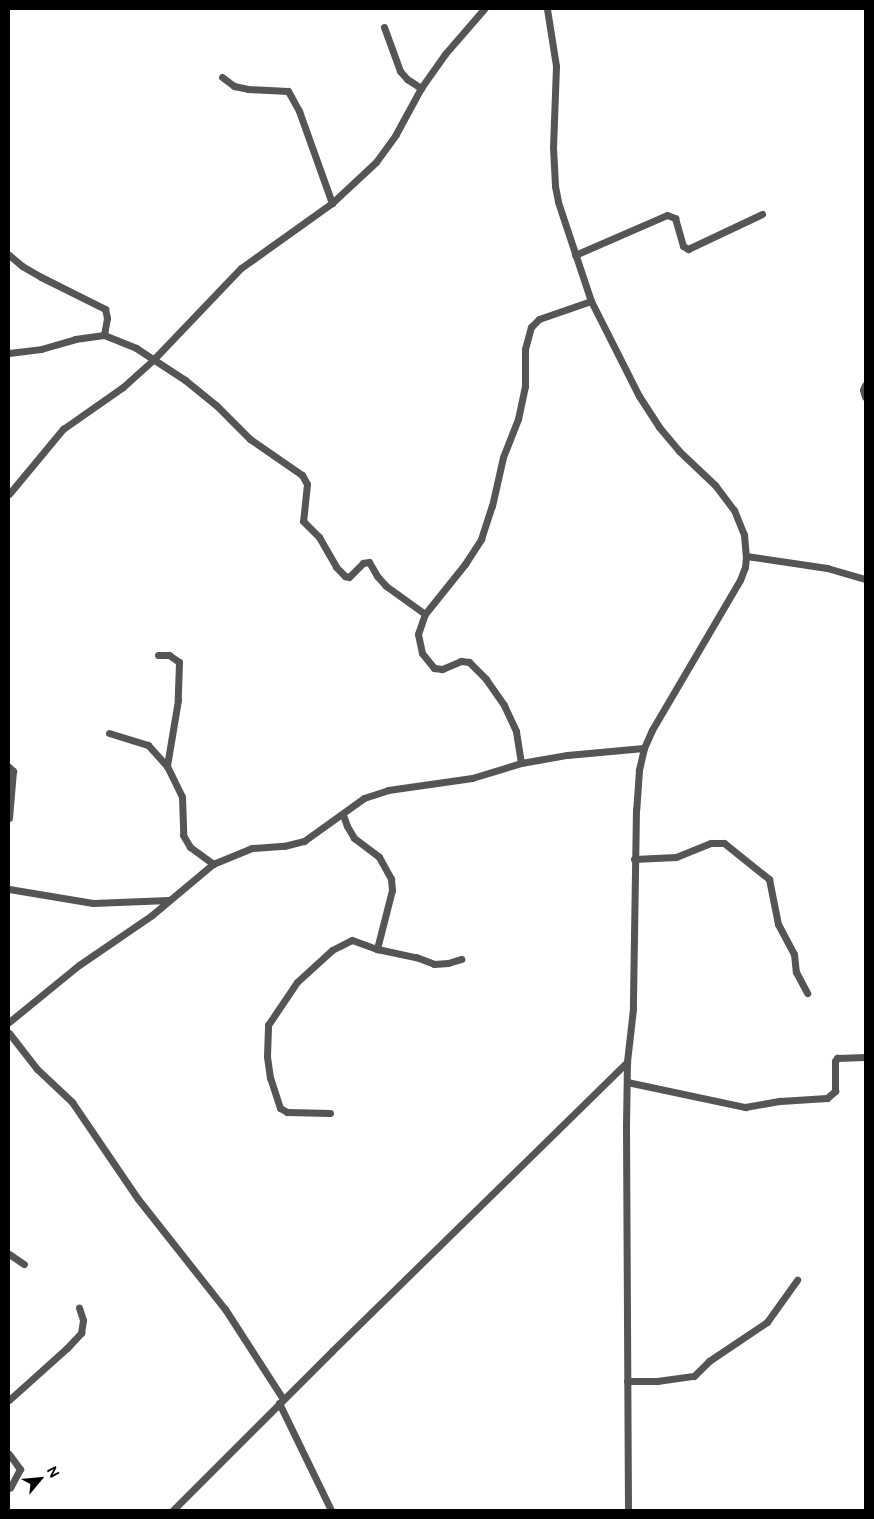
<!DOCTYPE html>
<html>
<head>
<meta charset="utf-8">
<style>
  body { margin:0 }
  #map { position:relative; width:874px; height:1519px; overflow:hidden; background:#fff; font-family:"DM Sans",sans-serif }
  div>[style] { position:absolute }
  .minor>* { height:7px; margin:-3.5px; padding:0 3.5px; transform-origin:3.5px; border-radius:3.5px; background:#555 }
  span { translate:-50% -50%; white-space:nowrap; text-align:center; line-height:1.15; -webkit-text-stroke:4px #fff; paint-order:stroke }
  .frame { position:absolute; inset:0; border:10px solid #000; pointer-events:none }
  .north { position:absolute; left:15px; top:1454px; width:50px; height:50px; -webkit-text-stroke:4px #fff; paint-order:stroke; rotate:62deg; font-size:14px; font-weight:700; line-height:20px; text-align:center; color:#000 }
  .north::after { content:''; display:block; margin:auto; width:18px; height:22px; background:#000; clip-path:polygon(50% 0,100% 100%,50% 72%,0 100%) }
</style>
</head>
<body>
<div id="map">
  <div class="minor">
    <i style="left:547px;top:9px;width:58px;rotate:81deg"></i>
    <i style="left:556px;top:66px;width:81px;rotate:92.1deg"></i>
    <i style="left:553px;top:147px;width:39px;rotate:87deg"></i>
    <i style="left:555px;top:186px;width:16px;rotate:79deg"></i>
    <i style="left:558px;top:202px;width:104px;rotate:71.6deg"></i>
    <i style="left:591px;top:301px;width:106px;rotate:63.2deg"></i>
    <i style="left:639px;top:396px;width:37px;rotate:57deg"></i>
    <i style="left:659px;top:427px;width:31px;rotate:50deg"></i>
    <i style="left:679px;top:451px;width:50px;rotate:43.4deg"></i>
    <i style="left:715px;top:485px;width:31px;rotate:53deg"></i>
    <i style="left:734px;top:510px;width:27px;rotate:68deg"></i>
    <i style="left:744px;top:535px;width:21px;rotate:85deg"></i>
    <i style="left:746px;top:556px;width:11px;rotate:95deg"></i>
    <i style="left:745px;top:567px;width:14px;rotate:111deg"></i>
    <i style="left:740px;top:580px;width:174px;rotate:120.4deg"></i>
    <i style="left:652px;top:730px;width:20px;rotate:114deg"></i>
    <i style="left:644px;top:748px;width:23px;rotate:103deg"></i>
    <i style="left:639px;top:770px;width:39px;rotate:94deg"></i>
    <i style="left:636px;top:809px;width:200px;rotate:90.9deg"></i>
    <i style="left:633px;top:1009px;width:53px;rotate:96.5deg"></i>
    <i style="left:627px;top:1062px;width:67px;rotate:90.9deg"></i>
    <i style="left:626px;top:1129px;width:381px;rotate:89.7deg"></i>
    <i style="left:384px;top:27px;width:47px;rotate:70deg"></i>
    <i style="left:400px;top:71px;width:11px;rotate:49deg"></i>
    <i style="left:407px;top:79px;width:17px;rotate:33deg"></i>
    <i style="left:222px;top:77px;width:15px;rotate:37deg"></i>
    <i style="left:234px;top:86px;width:14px;rotate:12deg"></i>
    <i style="left:248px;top:89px;width:40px;rotate:2.9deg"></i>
    <i style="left:288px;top:91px;width:23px;rotate:61deg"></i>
    <i style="left:299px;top:111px;width:98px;rotate:70.3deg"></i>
    <i style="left:9px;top:255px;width:17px;rotate:40deg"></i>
    <i style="left:22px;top:266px;width:22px;rotate:30deg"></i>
    <i style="left:41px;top:277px;width:72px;rotate:26.6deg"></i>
    <i style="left:105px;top:309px;width:9px;rotate:77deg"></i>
    <i style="left:107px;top:318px;width:17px;rotate:100deg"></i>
    <i style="left:104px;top:335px;width:35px;rotate:22deg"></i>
    <i style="left:136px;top:348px;width:59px;rotate:33.1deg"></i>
    <i style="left:185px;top:380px;width:40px;rotate:39deg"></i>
    <i style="left:216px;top:405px;width:48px;rotate:45deg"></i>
    <i style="left:250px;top:439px;width:63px;rotate:34.7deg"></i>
    <i style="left:302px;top:475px;width:10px;rotate:61deg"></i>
    <i style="left:307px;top:484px;width:37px;rotate:96deg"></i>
    <i style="left:303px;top:521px;width:23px;rotate:45deg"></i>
    <i style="left:319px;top:537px;width:34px;rotate:60deg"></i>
    <i style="left:336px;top:567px;width:13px;rotate:45deg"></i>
    <i style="left:345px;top:576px;width:4px;rotate:14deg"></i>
    <i style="left:349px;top:577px;width:20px;rotate:-45deg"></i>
    <i style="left:363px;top:563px;width:6px;rotate:-9deg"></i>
    <i style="left:369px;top:562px;width:16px;rotate:60deg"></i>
    <i style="left:377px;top:576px;width:13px;rotate:48deg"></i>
    <i style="left:386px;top:586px;width:48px;rotate:35.7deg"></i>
    <i style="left:575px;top:255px;width:100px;rotate:-23.5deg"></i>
    <i style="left:667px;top:215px;width:9px;rotate:21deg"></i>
    <i style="left:675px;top:218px;width:29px;rotate:74deg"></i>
    <i style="left:683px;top:246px;width:6px;rotate:31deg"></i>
    <i style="left:688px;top:249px;width:82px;rotate:-25.3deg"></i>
    <i style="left:9px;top:353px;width:32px;rotate:-7deg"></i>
    <i style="left:41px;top:349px;width:35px;rotate:-16deg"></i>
    <i style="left:75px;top:339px;width:29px;rotate:-8deg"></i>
    <i style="left:865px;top:385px;width:5px;rotate:112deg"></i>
    <i style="left:863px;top:390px;width:7px;rotate:74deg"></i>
    <i style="left:9px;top:494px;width:85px;rotate:-50.3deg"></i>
    <i style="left:63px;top:429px;width:73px;rotate:-35deg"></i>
    <i style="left:123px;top:387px;width:40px;rotate:-42deg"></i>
    <i style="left:153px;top:360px;width:127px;rotate:-46.3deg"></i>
    <i style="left:241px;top:268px;width:112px;rotate:-35.5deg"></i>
    <i style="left:332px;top:203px;width:60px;rotate:-43deg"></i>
    <i style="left:376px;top:162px;width:34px;rotate:-54deg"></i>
    <i style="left:396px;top:134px;width:52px;rotate:-61.5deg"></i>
    <i style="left:421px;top:88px;width:42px;rotate:-54.8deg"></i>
    <i style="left:445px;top:54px;width:60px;rotate:-49.1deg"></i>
    <i style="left:746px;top:556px;width:82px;rotate:8.4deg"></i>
    <i style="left:827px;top:568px;width:40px;rotate:16deg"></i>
    <i style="left:158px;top:655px;width:11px"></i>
    <i style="left:169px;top:655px;width:12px;rotate:35deg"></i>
    <i style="left:179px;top:662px;width:38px;rotate:92deg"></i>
    <i style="left:178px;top:700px;width:67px;rotate:99.5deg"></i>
    <i style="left:167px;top:766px;width:34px;rotate:64deg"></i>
    <i style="left:182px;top:797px;width:38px;rotate:88deg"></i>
    <i style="left:183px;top:835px;width:14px;rotate:60deg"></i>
    <i style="left:190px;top:847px;width:29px;rotate:36deg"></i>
    <i style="left:109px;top:733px;width:41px;rotate:17.1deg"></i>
    <i style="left:148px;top:745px;width:28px;rotate:48deg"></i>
    <i style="left:521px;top:763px;width:32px;rotate:-99deg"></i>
    <i style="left:516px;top:731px;width:29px;rotate:-115deg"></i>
    <i style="left:504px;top:705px;width:32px;rotate:-125deg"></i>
    <i style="left:486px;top:679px;width:24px;rotate:-135deg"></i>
    <i style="left:469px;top:662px;width:8px;rotate:-173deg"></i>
    <i style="left:461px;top:661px;width:21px;rotate:157deg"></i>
    <i style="left:442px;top:669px;width:8px;rotate:-173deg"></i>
    <i style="left:434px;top:668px;width:19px;rotate:-129deg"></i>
    <i style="left:422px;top:653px;width:19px;rotate:-102deg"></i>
    <i style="left:418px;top:634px;width:21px;rotate:-71deg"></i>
    <i style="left:425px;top:614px;width:64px;rotate:-51.3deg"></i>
    <i style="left:465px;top:564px;width:30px;rotate:-57deg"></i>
    <i style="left:481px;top:539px;width:35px;rotate:-72deg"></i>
    <i style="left:492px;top:506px;width:50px;rotate:-77.3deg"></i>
    <i style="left:503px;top:457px;width:41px;rotate:-68.5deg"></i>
    <i style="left:518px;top:419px;width:34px;rotate:-78deg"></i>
    <i style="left:525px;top:386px;width:37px;rotate:-90deg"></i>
    <i style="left:525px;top:349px;width:23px;rotate:-75deg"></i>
    <i style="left:531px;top:327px;width:11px;rotate:-45deg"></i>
    <i style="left:539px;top:319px;width:55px;rotate:-19.1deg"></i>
    <i style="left:9px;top:767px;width:6px;rotate:45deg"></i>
    <i style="left:13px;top:771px;width:47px;rotate:94.9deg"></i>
    <i style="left:343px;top:815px;width:12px;rotate:70deg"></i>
    <i style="left:347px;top:826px;width:14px;rotate:60deg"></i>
    <i style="left:354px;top:838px;width:31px;rotate:37deg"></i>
    <i style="left:379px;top:857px;width:25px;rotate:61deg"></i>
    <i style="left:391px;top:879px;width:11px;rotate:85deg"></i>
    <i style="left:392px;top:890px;width:61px;rotate:104.3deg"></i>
    <i style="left:377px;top:949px;width:40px;rotate:12deg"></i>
    <i style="left:416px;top:957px;width:19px;rotate:21deg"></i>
    <i style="left:434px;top:964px;width:14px;rotate:-4deg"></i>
    <i style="left:448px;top:963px;width:14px;rotate:-17deg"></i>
    <i style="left:634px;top:859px;width:42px;rotate:-2.7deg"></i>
    <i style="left:676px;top:857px;width:38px;rotate:-22deg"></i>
    <i style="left:711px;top:843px;width:13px"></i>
    <i style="left:724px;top:843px;width:58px;rotate:38.7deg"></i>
    <i style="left:769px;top:879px;width:46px;rotate:78.7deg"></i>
    <i style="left:778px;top:924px;width:34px;rotate:62deg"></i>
    <i style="left:794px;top:954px;width:18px;rotate:84deg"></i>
    <i style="left:796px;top:972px;width:24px;rotate:62deg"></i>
    <i style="left:9px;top:889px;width:85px;rotate:9.5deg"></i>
    <i style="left:93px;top:903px;width:76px;rotate:-2.3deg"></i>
    <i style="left:9px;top:1022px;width:90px;rotate:-39.2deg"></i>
    <i style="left:79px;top:965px;width:88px;rotate:-34.4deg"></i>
    <i style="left:152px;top:915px;width:80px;rotate:-39.9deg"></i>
    <i style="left:213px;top:864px;width:42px;rotate:-22.3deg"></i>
    <i style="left:252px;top:848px;width:32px;rotate:-4deg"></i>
    <i style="left:284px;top:846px;width:21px;rotate:-14deg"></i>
    <i style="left:304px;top:841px;width:74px;rotate:-35.6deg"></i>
    <i style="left:364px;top:798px;width:25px;rotate:-18deg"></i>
    <i style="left:388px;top:790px;width:85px;rotate:-8.1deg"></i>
    <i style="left:472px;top:778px;width:51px;rotate:-17deg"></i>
    <i style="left:521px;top:763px;width:47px;rotate:-9.9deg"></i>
    <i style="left:567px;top:755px;width:77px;rotate:-5.2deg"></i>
    <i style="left:9px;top:1033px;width:46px;rotate:52.1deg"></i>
    <i style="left:37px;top:1069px;width:48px;rotate:43.3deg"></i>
    <i style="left:72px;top:1102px;width:117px;rotate:55.8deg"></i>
    <i style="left:138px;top:1199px;width:140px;rotate:51.7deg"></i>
    <i style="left:225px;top:1309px;width:107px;rotate:57.2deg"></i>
    <i style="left:627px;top:1082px;width:121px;rotate:12deg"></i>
    <i style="left:745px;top:1107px;width:36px;rotate:-10deg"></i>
    <i style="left:780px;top:1101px;width:47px;rotate:-3.7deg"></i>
    <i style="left:827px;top:1098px;width:11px;rotate:-41deg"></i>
    <i style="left:835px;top:1091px;width:30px;rotate:-90deg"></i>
    <i style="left:835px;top:1061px;width:4px;rotate:-56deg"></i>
    <i style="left:837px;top:1058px;width:28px;rotate:-2deg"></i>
    <i style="left:330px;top:1113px;width:43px;rotate:-178.7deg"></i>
    <i style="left:287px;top:1112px;width:8px;rotate:-150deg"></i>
    <i style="left:280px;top:1108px;width:32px;rotate:-108deg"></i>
    <i style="left:270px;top:1078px;width:22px;rotate:-98deg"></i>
    <i style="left:267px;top:1056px;width:31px;rotate:-88deg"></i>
    <i style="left:268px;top:1025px;width:52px;rotate:-56deg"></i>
    <i style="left:297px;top:982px;width:47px;rotate:-42.4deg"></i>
    <i style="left:332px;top:950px;width:22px;rotate:-27deg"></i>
    <i style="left:352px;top:940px;width:27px;rotate:20deg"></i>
    <i style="left:9px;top:1254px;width:18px;rotate:34deg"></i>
    <i style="left:627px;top:1381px;width:30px"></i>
    <i style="left:657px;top:1381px;width:37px;rotate:-8deg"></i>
    <i style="left:694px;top:1376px;width:21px;rotate:-45deg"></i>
    <i style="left:709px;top:1361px;width:70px;rotate:-33.9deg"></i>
    <i style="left:767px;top:1322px;width:52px;rotate:-54.5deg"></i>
    <i style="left:9px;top:1400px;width:78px;rotate:-41.9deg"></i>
    <i style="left:67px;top:1348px;width:21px;rotate:-47deg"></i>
    <i style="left:81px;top:1333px;width:13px;rotate:-81deg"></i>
    <i style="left:83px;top:1320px;width:13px;rotate:-108deg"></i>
    <i style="left:279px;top:1403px;width:119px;rotate:64.1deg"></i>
    <i style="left:9px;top:1454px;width:19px;rotate:54deg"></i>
    <i style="left:20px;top:1469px;width:21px;rotate:118deg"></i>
    <i style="left:173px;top:1510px;width:225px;rotate:-45deg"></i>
    <i style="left:332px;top:1351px;width:413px;rotate:-44.4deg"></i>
  </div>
  <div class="frame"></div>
  <div class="north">N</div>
</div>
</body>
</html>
